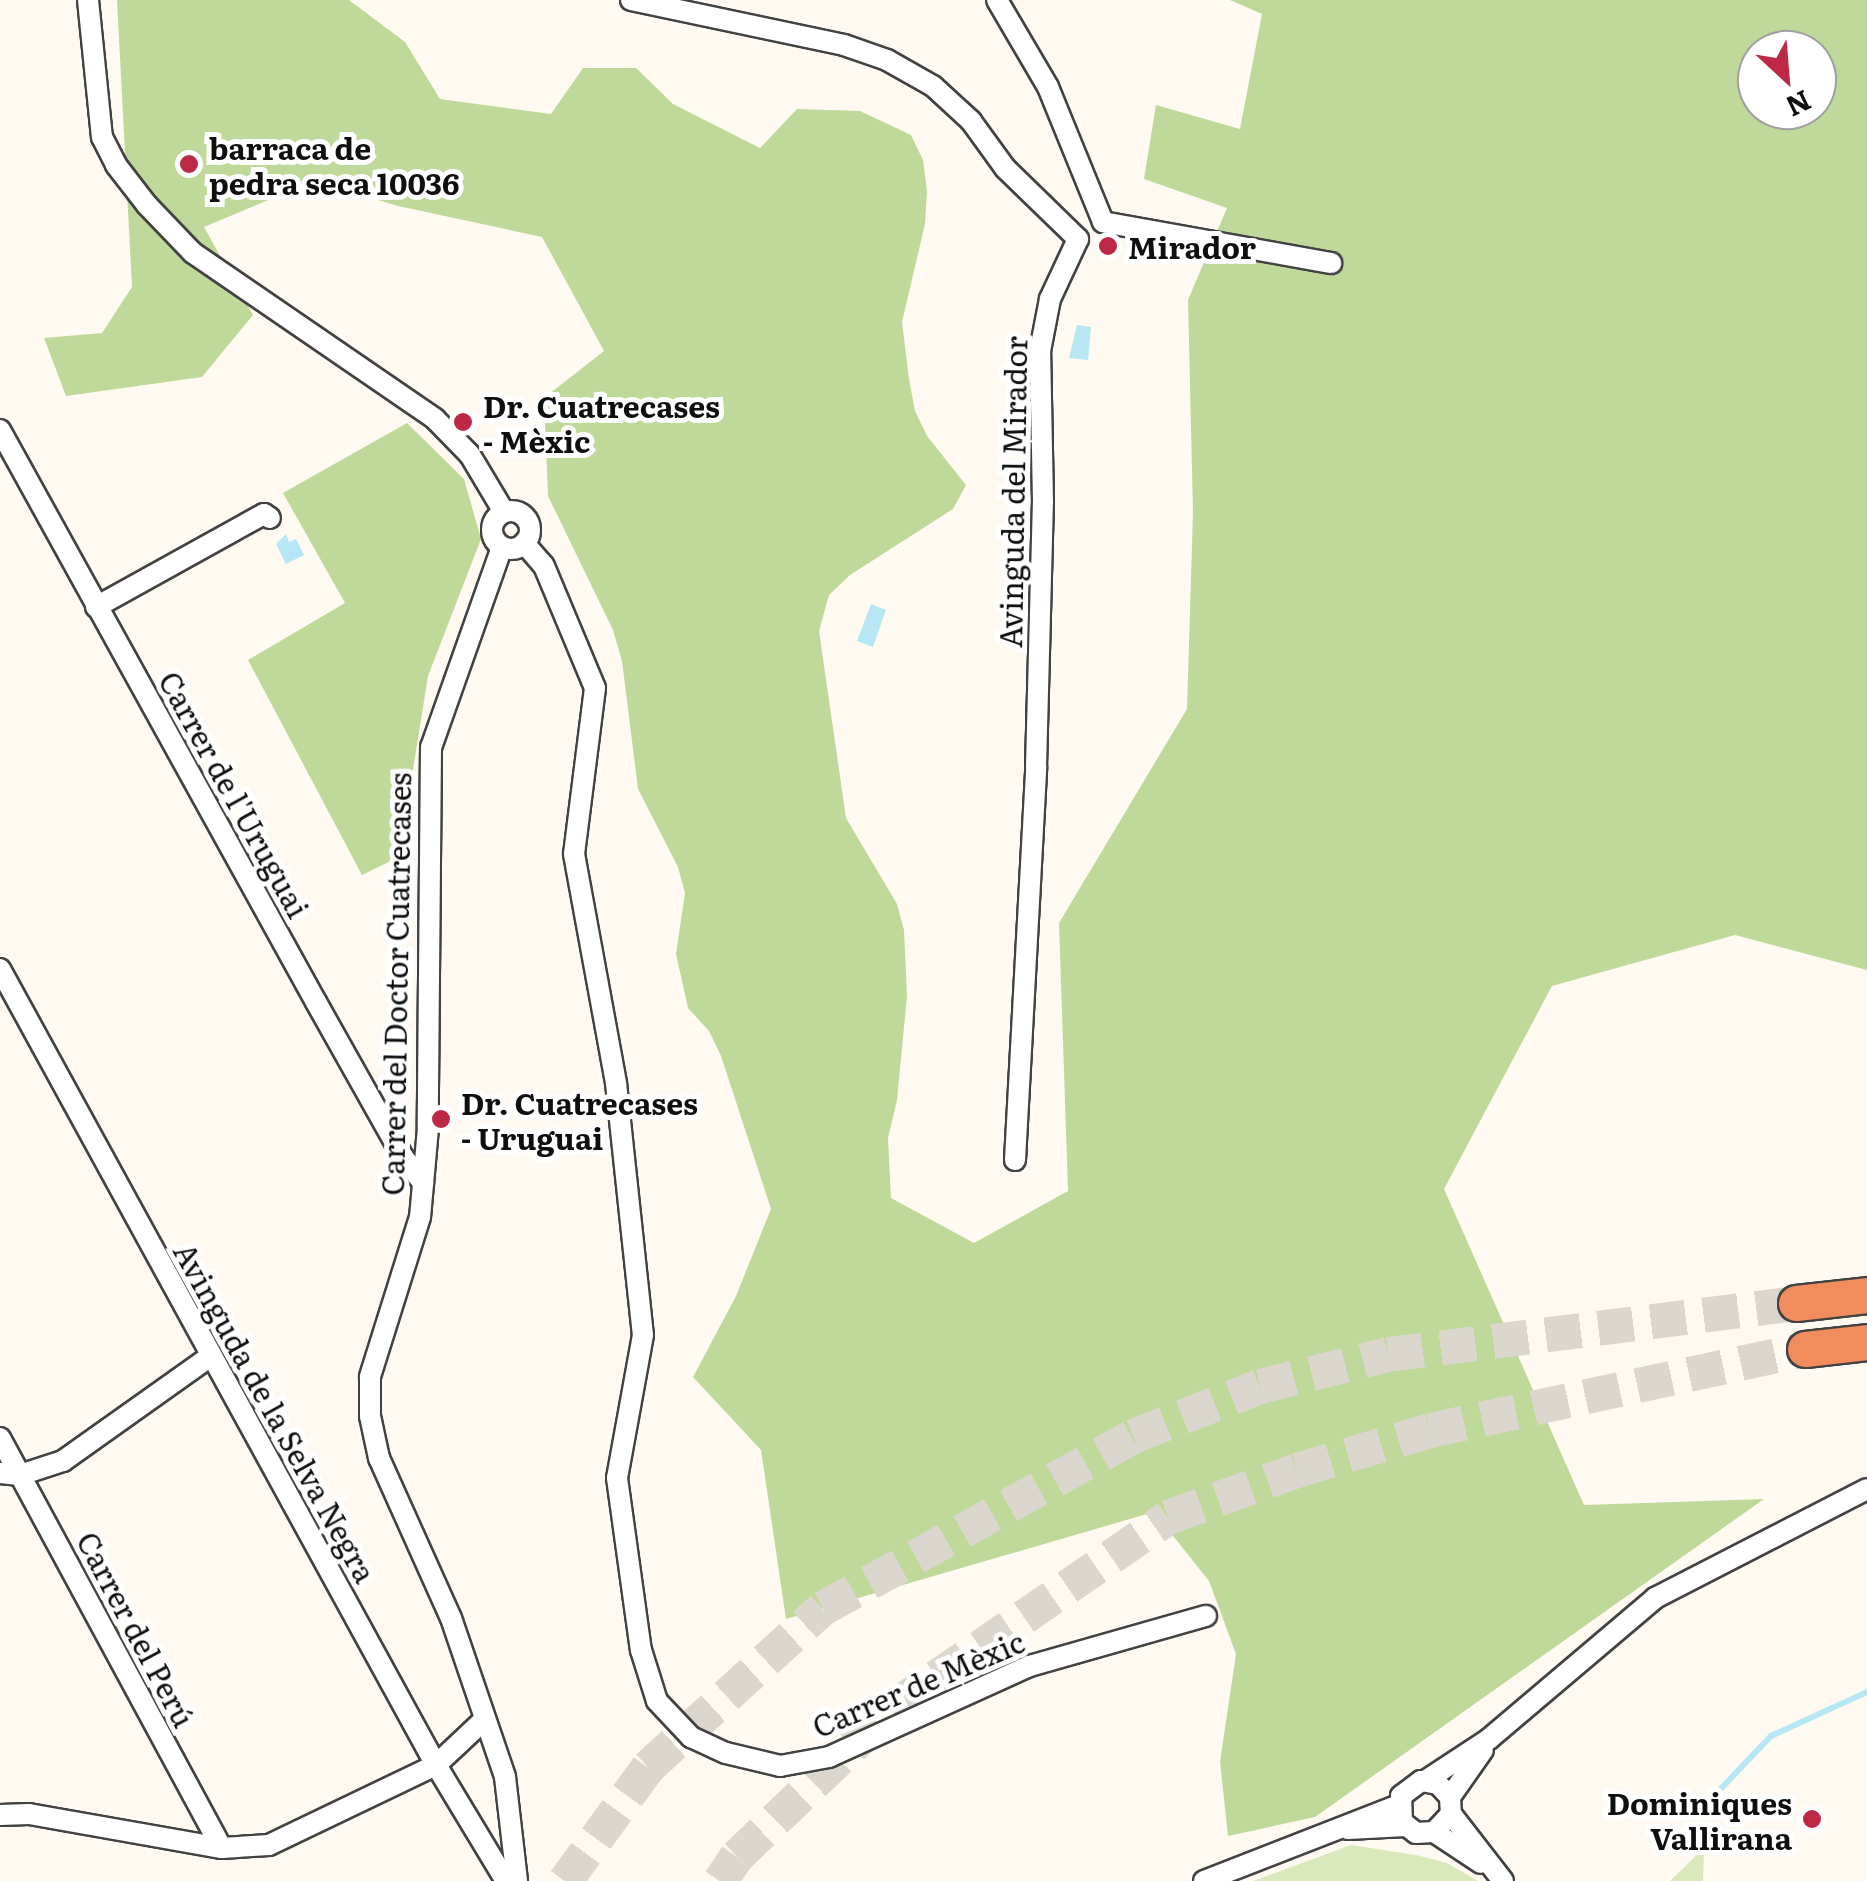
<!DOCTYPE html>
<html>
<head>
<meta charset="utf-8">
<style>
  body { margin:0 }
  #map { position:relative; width:1867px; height:1881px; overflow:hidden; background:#fffaf1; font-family:Literata,serif }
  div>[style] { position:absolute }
  .green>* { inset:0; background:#d9e9bb }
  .forest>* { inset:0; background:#bfd99a }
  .water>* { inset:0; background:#b7e6f5 }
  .stream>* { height:6px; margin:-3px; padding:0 3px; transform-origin:3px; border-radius:3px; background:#b7e6f5 }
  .highway-tunnel>* { height:35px; margin-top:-17.5px; transform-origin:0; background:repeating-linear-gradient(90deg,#dbd7cf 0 35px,transparent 0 53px) }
  .roads { filter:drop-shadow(2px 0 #424242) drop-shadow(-2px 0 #424242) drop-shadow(0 2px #424242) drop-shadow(0 -2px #424242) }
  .street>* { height:20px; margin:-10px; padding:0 10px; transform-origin:10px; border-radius:10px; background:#fff }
  .street>.ring { margin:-10px; padding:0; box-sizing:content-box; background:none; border:20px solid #fff; border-radius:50% }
  .highway>* { height:35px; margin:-17.5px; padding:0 17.5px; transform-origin:17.5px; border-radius:17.5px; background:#f18c5d }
  .dots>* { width:28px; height:28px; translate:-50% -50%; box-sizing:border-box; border:5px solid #fff; border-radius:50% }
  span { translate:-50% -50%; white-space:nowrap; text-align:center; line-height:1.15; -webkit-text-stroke:10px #fff; paint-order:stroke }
  .poi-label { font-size:30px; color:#0f0f0f; font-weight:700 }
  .left { translate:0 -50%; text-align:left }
  .right { translate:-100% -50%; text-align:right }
  .street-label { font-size:30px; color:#0f0f0f }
  .north { position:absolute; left:1737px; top:30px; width:100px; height:100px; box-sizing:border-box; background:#fff; border:2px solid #9f9f9f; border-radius:50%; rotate:154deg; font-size:28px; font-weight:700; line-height:40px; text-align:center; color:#0f0f0f }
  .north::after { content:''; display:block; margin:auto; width:35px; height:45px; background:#bd2944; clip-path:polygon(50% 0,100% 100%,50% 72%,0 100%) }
</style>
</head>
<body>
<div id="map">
  <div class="green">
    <i style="clip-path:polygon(1351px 1845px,1416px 1855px,1447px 1863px,1478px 1881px,1253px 1881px)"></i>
    <i style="clip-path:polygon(1704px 1848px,1703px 1881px,1670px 1881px)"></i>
  </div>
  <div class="forest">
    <i style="clip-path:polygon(evenodd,117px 0,349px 0,405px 42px,440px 99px,551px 114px,583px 68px,636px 68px,673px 104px,760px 148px,797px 109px,860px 111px,911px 135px,923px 160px,927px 191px,925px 224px,902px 322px,909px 379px,915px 411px,927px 436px,966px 485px,953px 509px,850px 575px,829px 595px,819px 631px,846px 818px,897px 904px,904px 930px,907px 996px,897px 1100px,888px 1138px,891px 1198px,974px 1243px,1068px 1191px,1059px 923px,1187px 709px,1193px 512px,1188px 300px,1227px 208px,1144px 179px,1156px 105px,1240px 129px,1262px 14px,1230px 0,1867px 0,1867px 970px,1735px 935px,1552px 986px,1444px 1189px,1584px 1505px,1764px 1499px,1315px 1817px,1228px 1836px,1220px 1762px,1236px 1654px,1209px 1581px,1154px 1512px,786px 1619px,761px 1450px,693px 1377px,736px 1296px,771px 1209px,721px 1056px,709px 1031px,688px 1008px,676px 954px,685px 893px,678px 867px,638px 789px,622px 661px,613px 630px,548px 496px,544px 398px,604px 351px,542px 237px,398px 206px,314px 181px,204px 227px,253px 315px,202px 377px,66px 396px,44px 338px,102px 333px,132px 287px,117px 0,1757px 50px,1817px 50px,1817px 110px,1757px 110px,1757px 50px)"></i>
    <i style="clip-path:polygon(407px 423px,464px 479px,481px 539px,428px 676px,399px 857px,362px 875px,248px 660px,345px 603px,283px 493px)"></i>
  </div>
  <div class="water">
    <i style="clip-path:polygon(1077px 325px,1091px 327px,1088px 360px,1069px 358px)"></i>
    <i style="clip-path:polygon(286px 534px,289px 542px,296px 539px,304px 555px,286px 564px,276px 544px)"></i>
    <i style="clip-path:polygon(871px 604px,886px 610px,873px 647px,857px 641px)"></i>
  </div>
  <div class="stream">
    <i style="left:1695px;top:1816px;width:110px;rotate:-46.5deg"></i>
    <i style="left:1771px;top:1736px;width:106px;rotate:-24.6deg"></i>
  </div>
  <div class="highway-tunnel">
    <i style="left:565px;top:1881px;width:141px;rotate:-53.9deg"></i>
    <i style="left:648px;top:1767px;width:236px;rotate:-42.3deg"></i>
    <i style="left:823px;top:1608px;width:355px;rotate:-29deg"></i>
    <i style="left:1133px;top:1436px;width:136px;rotate:-21.5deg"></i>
    <i style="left:1260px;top:1386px;width:132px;rotate:-14deg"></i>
    <i style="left:1388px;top:1354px;width:411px;rotate:-7.1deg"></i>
    <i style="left:720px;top:1881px;width:30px;rotate:-56deg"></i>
    <i style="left:737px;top:1856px;width:216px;rotate:-43.7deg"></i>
    <i style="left:893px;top:1707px;width:334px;rotate:-34.6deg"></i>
    <i style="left:1168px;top:1517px;width:137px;rotate:-20deg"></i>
    <i style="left:1297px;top:1470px;width:139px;rotate:-16.7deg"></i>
    <i style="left:1430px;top:1430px;width:384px;rotate:-12.2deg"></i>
  </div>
  <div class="roads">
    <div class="street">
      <i style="left:88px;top:0;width:138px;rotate:84.2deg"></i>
      <i style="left:102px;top:137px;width:31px;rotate:63deg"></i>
      <i style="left:116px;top:165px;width:51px;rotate:52.2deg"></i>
      <i style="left:147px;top:205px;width:66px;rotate:46.2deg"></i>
      <i style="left:193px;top:253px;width:293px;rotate:34.4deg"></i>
      <i style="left:435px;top:419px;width:50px;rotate:45.8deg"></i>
      <i style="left:470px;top:455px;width:66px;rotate:59.2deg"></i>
      <i style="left:631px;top:0;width:218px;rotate:11.9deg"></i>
      <i style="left:844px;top:45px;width:46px;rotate:19.2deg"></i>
      <i style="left:887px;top:60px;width:53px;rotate:29.5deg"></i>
      <i style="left:933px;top:86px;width:52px;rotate:42.6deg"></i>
      <i style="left:971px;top:121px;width:58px;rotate:54.1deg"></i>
      <i style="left:1005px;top:168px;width:102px;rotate:44.2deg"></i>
      <i style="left:997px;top:0;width:101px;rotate:59.6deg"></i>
      <i style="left:1048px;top:87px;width:146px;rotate:67.8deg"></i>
      <i style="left:1103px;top:222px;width:232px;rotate:10.2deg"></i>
      <i style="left:0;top:430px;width:653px;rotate:61.08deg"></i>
      <i style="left:316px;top:1002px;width:178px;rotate:60.7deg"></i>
      <i style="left:403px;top:1157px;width:33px;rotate:52deg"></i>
      <i class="ring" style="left:492px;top:511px;width:18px;height:18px"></i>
      <i style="left:524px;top:543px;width:30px;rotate:49deg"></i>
      <i style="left:544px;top:566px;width:132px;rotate:67.3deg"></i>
      <i style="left:595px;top:688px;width:167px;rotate:97.2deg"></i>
      <i style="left:574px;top:854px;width:233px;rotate:79.6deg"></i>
      <i style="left:616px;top:1083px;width:253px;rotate:83.9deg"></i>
      <i style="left:643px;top:1335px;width:145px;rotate:100.3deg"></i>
      <i style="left:617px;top:1478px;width:174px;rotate:82.1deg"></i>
      <i style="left:641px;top:1650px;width:53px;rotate:72.6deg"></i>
      <i style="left:657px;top:1701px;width:50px;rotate:46.6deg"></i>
      <i style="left:691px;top:1737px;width:38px;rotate:25deg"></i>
      <i style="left:726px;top:1753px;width:56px;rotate:13.5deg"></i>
      <i style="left:780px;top:1766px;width:50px;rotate:-10.4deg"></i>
      <i style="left:829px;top:1757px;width:221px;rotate:-24.4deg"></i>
      <i style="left:1030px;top:1666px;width:183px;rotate:-15.9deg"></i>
      <i style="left:502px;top:547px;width:212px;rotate:109.5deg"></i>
      <i style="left:431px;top:747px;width:381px;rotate:90.5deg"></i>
      <i style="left:428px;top:1128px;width:89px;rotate:95.1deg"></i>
      <i style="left:420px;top:1217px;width:168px;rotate:107.4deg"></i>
      <i style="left:370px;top:1377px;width:39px;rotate:90deg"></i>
      <i style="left:370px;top:1416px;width:43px;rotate:77.9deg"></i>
      <i style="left:379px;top:1458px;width:175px;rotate:65.8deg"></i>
      <i style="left:451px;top:1618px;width:168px;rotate:71.2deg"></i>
      <i style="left:505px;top:1777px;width:105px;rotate:83.4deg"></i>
      <i style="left:96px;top:607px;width:192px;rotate:-29deg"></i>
      <i style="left:264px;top:514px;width:7px;rotate:34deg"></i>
      <i style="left:0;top:969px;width:908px;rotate:61.29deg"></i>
      <i style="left:436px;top:1765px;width:135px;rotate:58.9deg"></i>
      <i style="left:1015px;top:1160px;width:394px;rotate:-86.9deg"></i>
      <i style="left:1036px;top:767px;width:265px;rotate:-88.5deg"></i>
      <i style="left:1043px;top:502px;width:151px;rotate:-91.1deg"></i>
      <i style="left:1040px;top:351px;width:53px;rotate:-79.1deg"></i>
      <i style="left:1050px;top:299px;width:66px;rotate:-65deg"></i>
      <i style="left:0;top:1438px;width:466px;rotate:61.6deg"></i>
      <i style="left:0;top:1473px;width:20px;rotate:6deg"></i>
      <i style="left:20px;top:1475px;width:45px;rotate:-18deg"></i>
      <i style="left:63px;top:1461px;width:181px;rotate:-35.4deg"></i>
      <i style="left:1425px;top:1781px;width:77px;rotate:-33.3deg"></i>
      <i style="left:1489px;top:1739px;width:218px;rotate:-40.3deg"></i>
      <i style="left:1655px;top:1598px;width:238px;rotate:-27.2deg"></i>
      <i style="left:1450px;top:1797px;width:57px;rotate:-54.9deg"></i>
      <i style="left:1451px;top:1814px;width:25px;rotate:133deg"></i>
      <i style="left:1434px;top:1832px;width:18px;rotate:177deg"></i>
      <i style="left:1416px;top:1833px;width:18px;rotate:-142deg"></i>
      <i style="left:1402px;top:1822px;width:26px;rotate:-92deg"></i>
      <i style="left:1401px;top:1796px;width:25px;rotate:-37deg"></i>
      <i style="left:1421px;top:1781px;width:17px;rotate:10deg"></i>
      <i style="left:1438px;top:1784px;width:18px;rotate:47deg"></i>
      <i style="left:1450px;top:1797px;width:17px;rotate:87deg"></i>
      <i style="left:1451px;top:1814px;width:85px;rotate:52.2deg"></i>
      <i style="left:0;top:1815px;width:29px;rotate:-2deg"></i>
      <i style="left:29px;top:1814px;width:196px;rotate:10deg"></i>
      <i style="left:222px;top:1848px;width:47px;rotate:-3.7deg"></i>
      <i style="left:269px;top:1845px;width:185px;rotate:-25.6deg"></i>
      <i style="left:436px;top:1765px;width:67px;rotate:-43.2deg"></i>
      <i style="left:1348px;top:1829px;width:58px;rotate:-3deg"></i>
      <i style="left:1434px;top:1832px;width:56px;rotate:33.4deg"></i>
      <i style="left:1204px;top:1881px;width:209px;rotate:-21.3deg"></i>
    </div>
    <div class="highway">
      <i style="left:1796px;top:1303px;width:71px;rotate:-6.4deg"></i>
      <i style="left:1805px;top:1349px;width:62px;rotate:-6.4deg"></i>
    </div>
  </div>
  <div class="dots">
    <i style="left:189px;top:164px;background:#bd2944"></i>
    <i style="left:1108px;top:246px;background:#bd2944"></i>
    <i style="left:463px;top:422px;background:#bd2944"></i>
    <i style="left:441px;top:1119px;background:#bd2944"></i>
    <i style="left:1812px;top:1819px;background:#bd2944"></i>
  </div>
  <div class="poi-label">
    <span class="left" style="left:209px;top:164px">barraca de<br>pedra seca 10036</span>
    <span class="left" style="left:1128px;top:246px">Mirador</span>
    <span class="left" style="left:483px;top:422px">Dr. Cuatrecases<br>- Mèxic</span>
    <span class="left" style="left:461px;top:1119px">Dr. Cuatrecases<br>- Uruguai</span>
    <span class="right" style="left:1792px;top:1819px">Dominiques<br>Vallirana</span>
  </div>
  <div class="street-label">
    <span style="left:1012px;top:492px;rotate:-89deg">Avinguda del Mirador</span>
    <span style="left:235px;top:794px;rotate:61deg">Carrer de l'Uruguai</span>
    <span style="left:395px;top:984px;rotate:-89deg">Carrer del Doctor Cuatrecases</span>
    <span style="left:276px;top:1412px;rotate:61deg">Avinguda de la Selva Negra</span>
    <span style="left:137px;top:1629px;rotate:62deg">Carrer del Perú</span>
    <span style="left:918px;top:1683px;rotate:-23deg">Carrer de Mèxic</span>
  </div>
  <div class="north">N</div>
</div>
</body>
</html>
